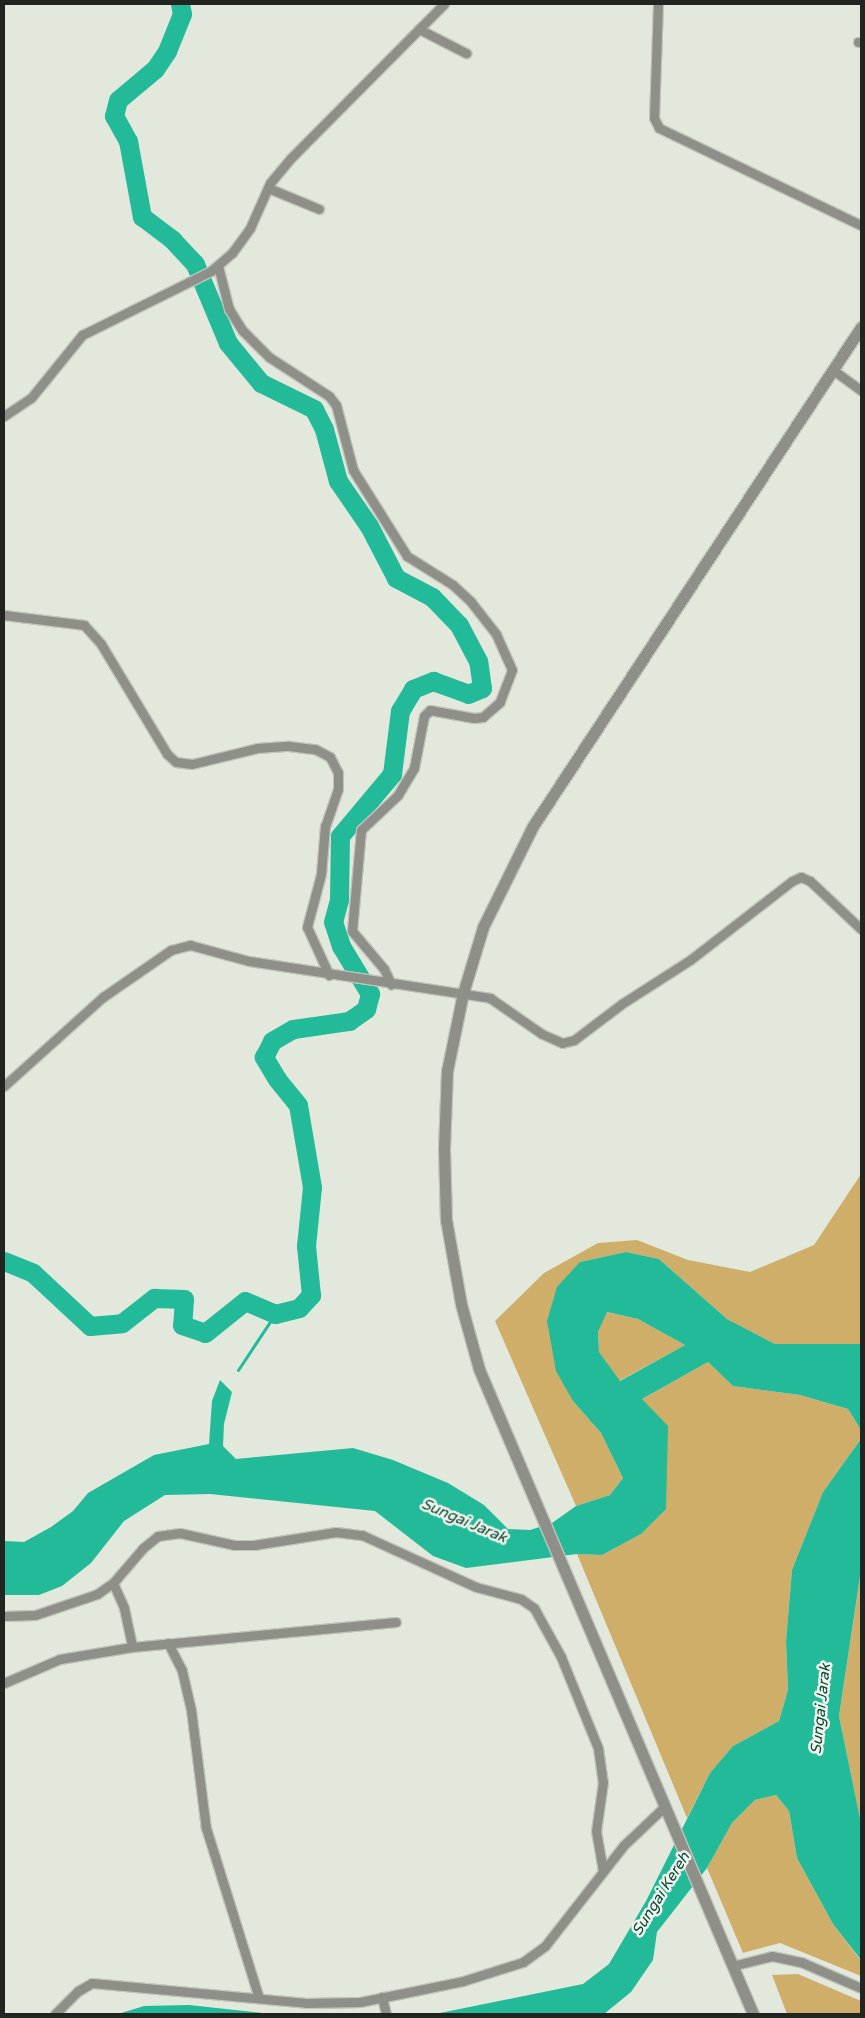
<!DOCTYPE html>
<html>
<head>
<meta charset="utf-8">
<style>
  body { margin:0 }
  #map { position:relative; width:865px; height:2018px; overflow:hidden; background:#e3e8dd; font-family:"Varela Round",sans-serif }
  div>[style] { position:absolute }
  .green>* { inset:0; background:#cfae69 }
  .water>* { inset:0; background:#22ba99 }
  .stream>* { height:3px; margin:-1.5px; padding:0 1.5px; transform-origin:1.5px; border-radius:1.5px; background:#22ba99 }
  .river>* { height:19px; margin:-9.5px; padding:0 9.5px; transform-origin:9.5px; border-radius:9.5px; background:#22ba99 }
  .roads { filter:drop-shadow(1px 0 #c0c5bb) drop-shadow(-1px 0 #c0c5bb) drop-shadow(0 1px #c0c5bb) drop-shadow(0 -1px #c0c5bb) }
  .minor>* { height:9px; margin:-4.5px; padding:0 4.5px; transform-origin:4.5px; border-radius:4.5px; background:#8f8f8a }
  .tertiary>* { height:11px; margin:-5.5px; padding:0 5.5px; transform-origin:5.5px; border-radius:5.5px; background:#8f8f8a }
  span { translate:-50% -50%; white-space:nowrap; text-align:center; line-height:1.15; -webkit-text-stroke:5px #f0f6eb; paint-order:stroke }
  .water-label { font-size:15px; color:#064437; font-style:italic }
  .frame { position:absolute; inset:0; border:5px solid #212420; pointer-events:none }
</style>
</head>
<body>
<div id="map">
  <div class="green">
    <i style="clip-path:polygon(861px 1174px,861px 1344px,775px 1344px,727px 1319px,659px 1259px,626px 1252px,580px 1262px,573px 1401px,601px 1433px,623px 1478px,610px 1495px,576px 1506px,495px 1321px,544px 1273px,598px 1243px,637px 1240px,688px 1260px,750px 1272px,814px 1245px)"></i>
    <i style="clip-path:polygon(606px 1312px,638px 1319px,685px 1345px,619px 1381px,599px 1352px,598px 1332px)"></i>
    <i style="clip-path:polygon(708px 1362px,733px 1386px,800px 1395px,848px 1409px,861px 1430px,861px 1439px,823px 1492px,792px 1570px,786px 1641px,788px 1690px,779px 1721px,733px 1746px,710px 1773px,687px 1818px,577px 1554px,602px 1555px,641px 1534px,642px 1399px)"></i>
    <i style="clip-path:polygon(861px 1571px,861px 1823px,839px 1716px)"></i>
    <i style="clip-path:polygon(776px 1795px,789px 1811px,797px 1858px,833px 1924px,861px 1961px,861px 1976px,780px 1943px,743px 1953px,707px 1868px,732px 1823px,755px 1800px)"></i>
    <i style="clip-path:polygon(798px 1974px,861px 2001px,861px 2014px,787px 2014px,772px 1975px)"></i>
  </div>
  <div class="water">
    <i style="clip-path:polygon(evenodd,626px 1252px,659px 1259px,727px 1319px,775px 1344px,861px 1344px,861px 1430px,848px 1409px,800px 1395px,733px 1386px,708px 1362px,642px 1399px,668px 1426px,666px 1509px,641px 1534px,602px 1555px,577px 1554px,466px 1568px,433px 1556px,375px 1511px,210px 1494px,165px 1495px,124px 1521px,91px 1563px,62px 1586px,39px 1595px,4px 1595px,4px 1541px,24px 1542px,51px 1527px,73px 1511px,88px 1493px,154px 1455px,209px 1444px,212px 1401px,220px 1380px,232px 1392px,224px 1424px,223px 1446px,236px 1459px,353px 1448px,393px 1460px,448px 1483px,484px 1505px,508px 1529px,530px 1530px,552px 1523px,576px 1506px,610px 1495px,623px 1478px,601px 1433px,573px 1401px,556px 1371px,547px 1321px,557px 1287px,580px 1262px,626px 1252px,607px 1312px,638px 1319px,685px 1345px,620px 1381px,599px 1352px,598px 1332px,607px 1312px)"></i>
    <i style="clip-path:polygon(861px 1439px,861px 1570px,839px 1716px,861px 1823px,861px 1960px,833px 1924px,797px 1858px,789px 1811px,776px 1795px,755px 1800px,732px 1823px,707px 1868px,657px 1932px,653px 1960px,631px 1992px,604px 2014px,435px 2014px,583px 1984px,609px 1964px,646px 1901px,710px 1773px,733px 1746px,779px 1721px,788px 1690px,786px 1641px,792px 1570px,823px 1492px)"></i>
    <i style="clip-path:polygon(189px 2005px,272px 2014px,118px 2014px,144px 2006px)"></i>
  </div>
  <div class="stream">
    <i style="left:238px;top:1370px;width:67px;rotate:-56.5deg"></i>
  </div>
  <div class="river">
    <i style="left:4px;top:1261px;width:31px;rotate:22deg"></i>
    <i style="left:33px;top:1273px;width:78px;rotate:42.9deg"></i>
    <i style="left:90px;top:1326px;width:32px;rotate:-5deg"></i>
    <i style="left:122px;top:1323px;width:41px;rotate:-38deg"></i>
    <i style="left:154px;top:1298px;width:30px;rotate:2deg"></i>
    <i style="left:184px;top:1299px;width:26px;rotate:94deg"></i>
    <i style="left:182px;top:1325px;width:24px;rotate:19deg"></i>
    <i style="left:205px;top:1333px;width:51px;rotate:-38.7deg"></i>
    <i style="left:245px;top:1301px;width:33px;rotate:23deg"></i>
    <i style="left:275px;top:1314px;width:25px;rotate:-14deg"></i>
    <i style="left:299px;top:1308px;width:18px;rotate:-47deg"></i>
    <i style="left:311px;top:1295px;width:49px;rotate:-95.8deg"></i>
    <i style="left:306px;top:1246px;width:59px;rotate:-84.2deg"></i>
    <i style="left:312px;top:1187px;width:83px;rotate:-99.7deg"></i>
    <i style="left:298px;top:1105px;width:33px;rotate:-129deg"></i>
    <i style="left:277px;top:1079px;width:26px;rotate:-121deg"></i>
    <i style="left:264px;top:1057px;width:18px;rotate:-63deg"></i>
    <i style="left:272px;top:1041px;width:24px;rotate:-30deg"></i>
    <i style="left:293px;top:1029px;width:57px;rotate:-8.1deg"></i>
    <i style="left:349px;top:1021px;width:21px;rotate:-35deg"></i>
    <i style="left:366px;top:1009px;width:16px;rotate:-75deg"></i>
    <i style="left:370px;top:994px;width:56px;rotate:-121.1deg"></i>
    <i style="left:341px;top:946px;width:25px;rotate:-108deg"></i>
    <i style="left:333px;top:922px;width:24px;rotate:-75deg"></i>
    <i style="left:339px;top:899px;width:63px;rotate:-89.1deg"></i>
    <i style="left:340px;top:836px;width:81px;rotate:-50deg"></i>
    <i style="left:392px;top:774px;width:64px;rotate:-82.8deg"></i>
    <i style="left:400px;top:711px;width:26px;rotate:-59deg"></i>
    <i style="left:413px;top:689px;width:22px;rotate:-22deg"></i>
    <i style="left:433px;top:681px;width:37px;rotate:20deg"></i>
    <i style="left:468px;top:694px;width:15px;rotate:-23deg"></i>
    <i style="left:482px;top:688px;width:27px;rotate:-98deg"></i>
    <i style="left:478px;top:661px;width:41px;rotate:-117.8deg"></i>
    <i style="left:459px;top:625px;width:39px;rotate:-134deg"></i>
    <i style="left:432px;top:597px;width:41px;rotate:-152.2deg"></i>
    <i style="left:396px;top:578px;width:59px;rotate:-117.4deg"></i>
    <i style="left:369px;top:526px;width:55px;rotate:-124.6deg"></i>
    <i style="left:338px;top:481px;width:54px;rotate:-105.1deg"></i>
    <i style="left:324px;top:429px;width:22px;rotate:-117deg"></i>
    <i style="left:314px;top:409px;width:59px;rotate:-153.9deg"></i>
    <i style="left:261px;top:383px;width:52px;rotate:-129.5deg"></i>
    <i style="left:228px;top:343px;width:86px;rotate:-112.7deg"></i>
    <i style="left:195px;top:264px;width:33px;rotate:-133deg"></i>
    <i style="left:173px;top:240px;width:39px;rotate:-143deg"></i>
    <i style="left:142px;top:217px;width:77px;rotate:-100.4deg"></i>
    <i style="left:128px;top:141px;width:29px;rotate:-119deg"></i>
    <i style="left:114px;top:116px;width:16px;rotate:-76deg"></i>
    <i style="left:118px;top:100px;width:48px;rotate:-40deg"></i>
    <i style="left:155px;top:69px;width:22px;rotate:-56deg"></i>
    <i style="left:167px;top:51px;width:40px;rotate:-68deg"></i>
    <i style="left:182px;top:14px;width:10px;rotate:-101deg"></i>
  </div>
  <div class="roads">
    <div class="minor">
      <i style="left:658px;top:4px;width:114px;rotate:92deg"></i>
      <i style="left:654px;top:118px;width:11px;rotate:63deg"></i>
      <i style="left:659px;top:128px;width:224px;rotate:25.7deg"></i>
      <i style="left:419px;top:29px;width:53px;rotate:27.1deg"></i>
      <i style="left:858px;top:42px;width:3px"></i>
      <i style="left:268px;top:188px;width:55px;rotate:22.4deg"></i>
      <i style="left:218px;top:266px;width:44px;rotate:75.7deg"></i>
      <i style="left:229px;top:309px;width:26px;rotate:58deg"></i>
      <i style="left:243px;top:331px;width:37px;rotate:45deg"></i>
      <i style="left:269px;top:357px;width:72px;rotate:33deg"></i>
      <i style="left:329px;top:396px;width:11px;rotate:52deg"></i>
      <i style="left:336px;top:405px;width:67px;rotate:75.3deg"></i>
      <i style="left:353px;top:470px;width:102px;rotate:57.9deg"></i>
      <i style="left:407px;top:556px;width:54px;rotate:32.2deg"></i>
      <i style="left:453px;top:585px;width:25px;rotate:43deg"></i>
      <i style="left:471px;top:602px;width:41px;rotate:52deg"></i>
      <i style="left:496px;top:634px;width:39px;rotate:66deg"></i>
      <i style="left:512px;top:670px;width:34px;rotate:111deg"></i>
      <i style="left:500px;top:702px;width:23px;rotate:139deg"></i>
      <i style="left:483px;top:717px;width:9px;rotate:174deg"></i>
      <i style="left:474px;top:718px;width:45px;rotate:-169.7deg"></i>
      <i style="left:430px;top:710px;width:8px;rotate:135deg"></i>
      <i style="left:424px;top:716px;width:53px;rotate:100.9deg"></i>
      <i style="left:414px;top:768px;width:31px;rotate:121deg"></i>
      <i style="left:398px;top:795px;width:51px;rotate:136.6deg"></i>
      <i style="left:361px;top:830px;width:101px;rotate:95.1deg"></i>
      <i style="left:352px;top:931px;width:50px;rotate:49.9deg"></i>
      <i style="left:384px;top:969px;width:17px;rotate:65deg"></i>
      <i style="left:833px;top:370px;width:34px;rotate:36deg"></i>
      <i style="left:4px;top:416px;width:32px;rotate:-34deg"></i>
      <i style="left:31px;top:398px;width:81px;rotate:-51deg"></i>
      <i style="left:82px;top:335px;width:144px;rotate:-26.4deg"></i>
      <i style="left:211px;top:271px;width:28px;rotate:-41deg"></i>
      <i style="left:232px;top:253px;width:31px;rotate:-54deg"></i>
      <i style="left:250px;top:228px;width:49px;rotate:-66deg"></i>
      <i style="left:270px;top:183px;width:33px;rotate:-50deg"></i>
      <i style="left:291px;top:158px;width:217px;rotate:-45.2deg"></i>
      <i style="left:4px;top:615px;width:81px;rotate:7.1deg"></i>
      <i style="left:84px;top:625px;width:25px;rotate:48deg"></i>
      <i style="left:101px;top:644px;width:128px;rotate:59deg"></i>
      <i style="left:167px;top:754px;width:12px;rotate:42deg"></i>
      <i style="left:176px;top:762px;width:16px;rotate:7deg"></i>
      <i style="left:192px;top:764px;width:67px;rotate:-13.8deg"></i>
      <i style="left:257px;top:748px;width:32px;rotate:-4deg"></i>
      <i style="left:289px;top:746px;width:26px;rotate:7deg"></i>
      <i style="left:315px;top:749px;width:17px;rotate:28deg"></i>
      <i style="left:330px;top:757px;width:18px;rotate:63deg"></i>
      <i style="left:338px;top:773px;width:16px;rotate:90deg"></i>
      <i style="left:338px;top:789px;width:39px;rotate:109deg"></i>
      <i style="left:325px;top:826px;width:48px;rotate:94.8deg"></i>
      <i style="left:321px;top:874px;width:55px;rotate:104.8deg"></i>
      <i style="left:307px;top:927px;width:53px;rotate:65.4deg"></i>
      <i style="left:4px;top:1086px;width:133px;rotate:-42deg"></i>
      <i style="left:103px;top:997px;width:83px;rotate:-34.7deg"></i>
      <i style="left:171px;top:950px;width:20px;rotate:-15deg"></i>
      <i style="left:190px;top:945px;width:61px;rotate:15.2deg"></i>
      <i style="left:249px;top:961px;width:244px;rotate:8.7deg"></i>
      <i style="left:490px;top:998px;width:63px;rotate:34.7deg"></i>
      <i style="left:542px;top:1034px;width:22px;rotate:24deg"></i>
      <i style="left:562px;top:1043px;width:12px;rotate:-14deg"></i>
      <i style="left:574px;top:1040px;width:61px;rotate:-37.1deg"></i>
      <i style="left:623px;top:1003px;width:80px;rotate:-32.7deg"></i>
      <i style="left:690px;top:960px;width:129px;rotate:-37.8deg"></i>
      <i style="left:792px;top:881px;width:10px;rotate:-24deg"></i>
      <i style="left:801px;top:877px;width:10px;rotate:24deg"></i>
      <i style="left:810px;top:881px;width:70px;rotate:43.3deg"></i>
      <i style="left:113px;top:1583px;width:27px;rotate:66deg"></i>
      <i style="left:124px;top:1608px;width:40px;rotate:78deg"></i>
      <i style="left:4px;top:1616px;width:31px;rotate:-2deg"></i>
      <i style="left:35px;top:1615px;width:65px;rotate:-18.7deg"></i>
      <i style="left:97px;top:1594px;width:19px;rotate:-35deg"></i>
      <i style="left:113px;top:1583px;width:46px;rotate:-49.4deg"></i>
      <i style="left:143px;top:1548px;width:19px;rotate:-39deg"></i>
      <i style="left:158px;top:1536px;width:22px;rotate:-8deg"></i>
      <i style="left:180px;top:1533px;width:55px;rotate:12.5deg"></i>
      <i style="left:234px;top:1545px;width:20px"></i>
      <i style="left:254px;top:1545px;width:83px;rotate:-9deg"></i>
      <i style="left:336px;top:1532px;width:26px;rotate:7deg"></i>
      <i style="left:362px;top:1535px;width:125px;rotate:24.5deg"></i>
      <i style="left:476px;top:1587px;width:47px;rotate:14.9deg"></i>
      <i style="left:521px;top:1599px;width:16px;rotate:35deg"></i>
      <i style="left:534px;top:1608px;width:56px;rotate:61.1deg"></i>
      <i style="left:561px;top:1657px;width:98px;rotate:67.9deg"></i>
      <i style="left:598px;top:1748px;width:34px;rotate:82deg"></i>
      <i style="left:603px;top:1782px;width:49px;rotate:98.1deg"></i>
      <i style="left:596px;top:1831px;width:40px;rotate:80deg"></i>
      <i style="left:168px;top:1643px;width:31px;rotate:63deg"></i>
      <i style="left:182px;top:1671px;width:40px;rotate:77deg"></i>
      <i style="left:191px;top:1710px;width:119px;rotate:82.8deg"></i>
      <i style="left:206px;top:1828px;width:178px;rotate:72.7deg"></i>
      <i style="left:4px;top:1683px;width:61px;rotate:-23.2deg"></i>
      <i style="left:60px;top:1659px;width:73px;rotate:-9.5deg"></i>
      <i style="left:132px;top:1647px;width:265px;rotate:-5.4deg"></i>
      <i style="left:732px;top:1966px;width:41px;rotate:-14deg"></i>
      <i style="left:772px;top:1956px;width:30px;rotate:12deg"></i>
      <i style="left:801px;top:1962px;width:65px;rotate:23.4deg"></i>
      <i style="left:382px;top:1997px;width:17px;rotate:77deg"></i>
      <i style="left:55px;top:2014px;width:33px;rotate:-45deg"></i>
      <i style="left:78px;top:1991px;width:16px;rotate:-30deg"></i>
      <i style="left:92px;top:1983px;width:215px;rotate:5.3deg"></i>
      <i style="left:306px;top:2003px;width:54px;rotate:-1.1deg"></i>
      <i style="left:360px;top:2002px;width:105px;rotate:-11.5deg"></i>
      <i style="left:463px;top:1981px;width:63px;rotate:-17.6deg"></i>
      <i style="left:523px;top:1962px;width:27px;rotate:-36deg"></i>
      <i style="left:545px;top:1946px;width:128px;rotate:-52deg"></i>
      <i style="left:624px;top:1845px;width:55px;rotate:-43.5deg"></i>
    </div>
    <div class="tertiary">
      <i style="left:753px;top:2014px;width:701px;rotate:-113.02deg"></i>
      <i style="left:479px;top:1369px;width:67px;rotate:-105.5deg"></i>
      <i style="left:461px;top:1304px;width:85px;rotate:-100.1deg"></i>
      <i style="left:446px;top:1220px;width:71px;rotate:-91.6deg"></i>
      <i style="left:444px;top:1149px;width:78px;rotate:-87.8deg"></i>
      <i style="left:447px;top:1071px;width:80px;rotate:-78.4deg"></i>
      <i style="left:463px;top:993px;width:69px;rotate:-73.1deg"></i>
      <i style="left:483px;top:927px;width:113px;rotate:-63.7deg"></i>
      <i style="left:533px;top:826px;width:597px;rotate:-56.68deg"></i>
    </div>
  </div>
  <div class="water-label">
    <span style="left:464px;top:1521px;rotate:23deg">Sungai Jarak</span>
    <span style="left:821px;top:1709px;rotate:-84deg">Sungai Jarak</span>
    <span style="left:661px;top:1894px;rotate:-58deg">Sungai Kereh</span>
  </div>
  <div class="frame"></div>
</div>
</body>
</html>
